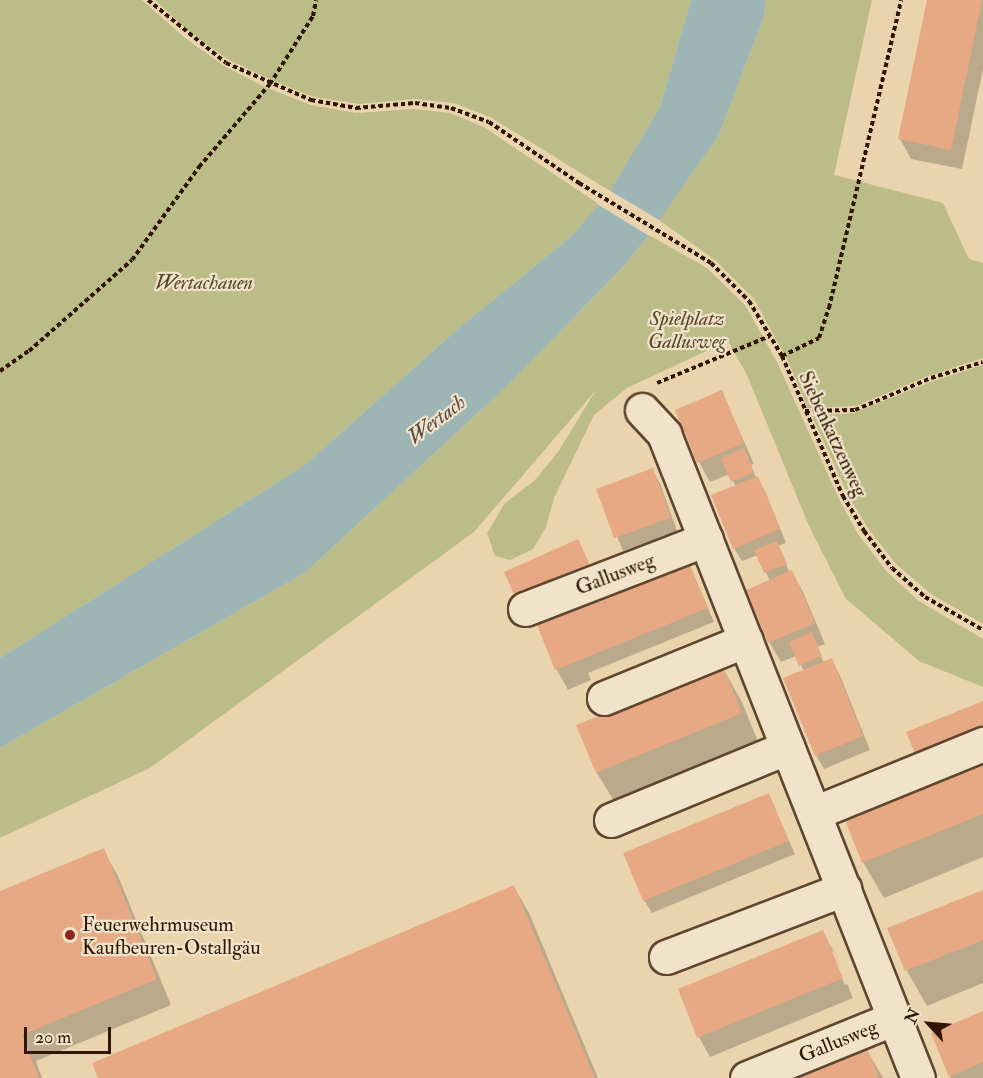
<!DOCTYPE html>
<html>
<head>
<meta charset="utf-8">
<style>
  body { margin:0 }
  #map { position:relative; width:983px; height:1078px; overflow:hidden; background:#ead4ae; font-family:"IM FELL Double Pica",serif }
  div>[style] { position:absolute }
  .green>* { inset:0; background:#bbbc88 }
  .water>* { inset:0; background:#9eb5b6 }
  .pier>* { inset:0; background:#ead4ae }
  .shadow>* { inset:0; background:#0003 }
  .building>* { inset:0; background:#e6a984 }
  .path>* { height:4px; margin-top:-2px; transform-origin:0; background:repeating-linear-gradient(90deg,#311504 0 4.5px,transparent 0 7.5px) }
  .roads { filter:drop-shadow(2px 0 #5f452e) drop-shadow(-2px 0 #5f452e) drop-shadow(0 2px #5f452e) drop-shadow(0 -2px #5f452e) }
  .minor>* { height:33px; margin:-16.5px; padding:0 16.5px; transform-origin:16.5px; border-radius:16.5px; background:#f1e3ca }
  .dots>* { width:16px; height:16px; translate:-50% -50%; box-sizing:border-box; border:3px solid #f1e3ca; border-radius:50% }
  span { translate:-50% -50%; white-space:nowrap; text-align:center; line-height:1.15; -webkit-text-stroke:4.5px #f1e3ca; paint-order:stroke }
  .park-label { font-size:20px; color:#5a472c; font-style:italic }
  .street-label { font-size:20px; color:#311504 }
  .poi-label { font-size:20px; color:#311504 }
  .left { translate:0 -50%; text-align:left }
  .water-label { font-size:21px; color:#574d42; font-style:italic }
  .north { position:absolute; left:899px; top:994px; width:60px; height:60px; -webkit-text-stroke:4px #f1e3ca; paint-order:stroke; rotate:296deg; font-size:16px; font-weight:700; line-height:24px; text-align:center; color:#311504 }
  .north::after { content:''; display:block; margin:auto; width:21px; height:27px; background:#311504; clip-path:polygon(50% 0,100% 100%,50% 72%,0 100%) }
  .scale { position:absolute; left:24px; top:1027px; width:87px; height:27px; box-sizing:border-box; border:3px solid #311504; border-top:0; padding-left:8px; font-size:18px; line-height:21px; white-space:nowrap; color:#311504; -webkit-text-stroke:4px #f1e3ca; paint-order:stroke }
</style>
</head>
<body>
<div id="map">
  <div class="green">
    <i style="clip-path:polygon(0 0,142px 0,185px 38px,224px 66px,265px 87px,311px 105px,356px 113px,414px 109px,450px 113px,484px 127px,600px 205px,573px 235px,460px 327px,306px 464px,0 658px)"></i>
    <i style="clip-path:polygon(155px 0,691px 0,660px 107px,610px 191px,492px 118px,454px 103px,415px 99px,359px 104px,314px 97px,274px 81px,229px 60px,191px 33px)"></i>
    <i style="clip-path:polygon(766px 0,872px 0,834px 175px,943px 203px,969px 259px,983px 263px,983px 358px,928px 376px,856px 406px,808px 408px,788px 361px,754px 299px,715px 260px,659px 220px,719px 135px,764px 16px)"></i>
    <i style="clip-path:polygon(649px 235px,707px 268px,745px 305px,776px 360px,839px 499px,858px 534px,887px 572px,919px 601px,983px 639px,983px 687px,919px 661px,846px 599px,809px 526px,747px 375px,728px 341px,627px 388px,594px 415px,554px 498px,546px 527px,533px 549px,510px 560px,495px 556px,487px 533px,505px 503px,534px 481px,558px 452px,596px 390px,474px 532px,150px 768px,0 838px,0 748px,306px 572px,507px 386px,622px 268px)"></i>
    <i style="clip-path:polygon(983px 365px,983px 624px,931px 594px,895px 563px,868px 528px,848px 495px,812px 416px,854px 413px,933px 381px)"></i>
  </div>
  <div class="water">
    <i style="clip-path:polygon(691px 0,766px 0,764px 16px,719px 135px,649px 235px,622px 268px,507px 386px,306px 572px,0 748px,0 658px,306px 464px,460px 327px,573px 235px,610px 191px,660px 107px)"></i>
  </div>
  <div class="pier">
    <i style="clip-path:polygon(607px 189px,661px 221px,651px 237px,597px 204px)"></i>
  </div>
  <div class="shadow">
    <i style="clip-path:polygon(928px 0,983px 0,983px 69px,962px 169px,911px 159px,900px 139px)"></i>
    <i style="clip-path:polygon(722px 392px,754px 464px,751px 465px,756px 478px,765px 491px,786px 543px,778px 546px,790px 573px,792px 572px,803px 592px,825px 644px,817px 647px,824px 663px,831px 660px,839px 673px,870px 750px,824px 769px,816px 755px,804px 671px,796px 656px,781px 662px,769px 642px,770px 581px,758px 555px,742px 561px,734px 548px,736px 487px,730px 474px,710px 482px,699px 462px)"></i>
    <i style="clip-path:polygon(652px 470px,660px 483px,677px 531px,623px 551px,598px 490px)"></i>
    <i style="clip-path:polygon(687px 559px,714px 622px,588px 673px,591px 680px,568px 690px,557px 670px,537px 621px)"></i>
    <i style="clip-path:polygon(722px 667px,742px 702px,761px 749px,618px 808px,597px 773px,578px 726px)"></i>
    <i style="clip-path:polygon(983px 765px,983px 857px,884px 898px,863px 862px)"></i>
    <i style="clip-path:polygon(768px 794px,795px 854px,652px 913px,644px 900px)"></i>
    <i style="clip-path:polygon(103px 850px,118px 876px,171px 1005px,36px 1061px,42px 1078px,0 1078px,0 893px)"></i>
    <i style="clip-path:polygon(514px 887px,529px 913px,598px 1078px,99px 1078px)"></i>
    <i style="clip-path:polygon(983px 891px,983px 983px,927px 1006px,907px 971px,889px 929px)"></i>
    <i style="clip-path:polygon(evenodd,823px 932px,834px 952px,853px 998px,710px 1057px,699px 1037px,823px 932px,830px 951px,834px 951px,847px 984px,845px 985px,830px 951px)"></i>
    <i style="clip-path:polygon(983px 1013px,983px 1078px,951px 1078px,950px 1076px)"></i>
    <i style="clip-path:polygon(864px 1045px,883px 1078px,784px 1078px)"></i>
  </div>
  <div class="building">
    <i style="clip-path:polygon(927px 0,982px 0,951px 150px,898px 139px)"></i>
    <i style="clip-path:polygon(722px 390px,744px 443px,697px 463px,675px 410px)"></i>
    <i style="clip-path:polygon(744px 448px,754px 472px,731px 482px,721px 458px)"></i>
    <i style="clip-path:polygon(653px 468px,671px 518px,614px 538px,596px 489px)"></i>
    <i style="clip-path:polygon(758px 476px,780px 529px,733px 549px,711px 495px)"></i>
    <i style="clip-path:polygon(578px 539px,591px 567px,517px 601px,504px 572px)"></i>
    <i style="clip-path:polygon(777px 541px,787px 564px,764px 573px,754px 550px)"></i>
    <i style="clip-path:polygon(687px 558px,708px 608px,555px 670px,535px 620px)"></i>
    <i style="clip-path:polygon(792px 570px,815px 623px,768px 643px,746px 590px)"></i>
    <i style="clip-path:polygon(812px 632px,822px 656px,799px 666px,789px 642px)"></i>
    <i style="clip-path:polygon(832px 658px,863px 736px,815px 756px,783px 678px)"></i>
    <i style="clip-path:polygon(722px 665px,742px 713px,596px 773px,576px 725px)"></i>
    <i style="clip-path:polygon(983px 701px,983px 729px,916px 756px,906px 732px)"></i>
    <i style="clip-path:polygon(983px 764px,983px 814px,862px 863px,845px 820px)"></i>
    <i style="clip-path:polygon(769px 793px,789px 841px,643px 901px,623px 853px)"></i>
    <i style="clip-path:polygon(104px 848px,157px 979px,22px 1035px,39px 1078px,0 1078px,0 891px)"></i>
    <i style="clip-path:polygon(514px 885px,595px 1078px,98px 1078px,92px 1063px)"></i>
    <i style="clip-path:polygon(983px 890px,983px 940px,905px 971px,887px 928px)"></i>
    <i style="clip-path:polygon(823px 930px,843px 978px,697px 1038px,678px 989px)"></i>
    <i style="clip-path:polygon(983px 1011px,983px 1062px,949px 1077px,931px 1033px)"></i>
    <i style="clip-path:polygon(865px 1043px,879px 1078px,780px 1078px)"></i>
  </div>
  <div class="path">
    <i style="left:148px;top:0;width:100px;rotate:38.9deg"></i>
    <i style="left:226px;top:63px;width:93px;rotate:23.5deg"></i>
    <i style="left:311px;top:100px;width:46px;rotate:10.1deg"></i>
    <i style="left:356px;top:108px;width:59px;rotate:-4.8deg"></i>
    <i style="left:415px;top:103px;width:36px;rotate:8deg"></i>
    <i style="left:451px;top:108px;width:40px;rotate:20.2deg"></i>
    <i style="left:489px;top:122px;width:109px;rotate:34.1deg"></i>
    <i style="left:579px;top:183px;width:154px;rotate:31.2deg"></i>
    <i style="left:711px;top:263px;width:54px;rotate:45deg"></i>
    <i style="left:749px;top:301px;width:64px;rotate:59deg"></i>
    <i style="left:782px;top:356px;width:153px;rotate:66.5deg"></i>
    <i style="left:843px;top:496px;width:41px;rotate:59deg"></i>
    <i style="left:864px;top:531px;width:46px;rotate:52.9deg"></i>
    <i style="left:892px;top:568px;width:44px;rotate:41.3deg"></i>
    <i style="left:925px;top:597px;width:67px;rotate:29.6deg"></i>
    <i style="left:782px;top:356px;width:41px;rotate:-25.9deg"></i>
    <i style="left:819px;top:338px;width:32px;rotate:-72deg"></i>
    <i style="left:829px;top:308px;width:316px;rotate:-76.8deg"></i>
    <i style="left:0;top:371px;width:35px;rotate:-35deg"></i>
    <i style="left:29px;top:351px;width:137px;rotate:-41.5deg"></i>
    <i style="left:132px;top:260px;width:115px;rotate:-54.2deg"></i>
    <i style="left:199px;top:167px;width:109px;rotate:-49.5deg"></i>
    <i style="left:270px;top:84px;width:80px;rotate:-57.7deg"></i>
    <i style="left:313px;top:16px;width:16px;rotate:-79deg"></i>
    <i style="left:657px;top:383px;width:122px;rotate:-22.6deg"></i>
    <i style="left:805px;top:411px;width:50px;rotate:-1.1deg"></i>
    <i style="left:855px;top:410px;width:82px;rotate:-22.8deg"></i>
    <i style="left:931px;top:378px;width:54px;rotate:-17.1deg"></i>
  </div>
  <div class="roads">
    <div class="minor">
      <i style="left:642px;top:410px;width:33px;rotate:47deg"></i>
      <i style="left:664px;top:434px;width:692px;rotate:68.48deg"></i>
      <i style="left:525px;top:609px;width:194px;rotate:-21.1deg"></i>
      <i style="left:604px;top:698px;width:153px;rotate:-22.2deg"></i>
      <i style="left:814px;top:813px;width:183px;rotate:-22.2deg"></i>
      <i style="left:611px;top:820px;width:191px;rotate:-22.4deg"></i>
      <i style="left:666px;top:957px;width:191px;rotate:-20.9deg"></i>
      <i style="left:747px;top:1078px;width:160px;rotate:-22.1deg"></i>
    </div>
  </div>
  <div class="dots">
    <i style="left:70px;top:935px;background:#8f2418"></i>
  </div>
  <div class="park-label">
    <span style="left:204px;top:282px">Wertachauen</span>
    <span style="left:687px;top:330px">Spielplatz<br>Gallusweg</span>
  </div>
  <div class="street-label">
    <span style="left:833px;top:434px;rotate:65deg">Siebenkatzenweg</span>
    <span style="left:615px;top:574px;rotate:-21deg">Gallusweg</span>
    <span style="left:838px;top:1041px;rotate:-22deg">Gallusweg</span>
  </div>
  <div class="poi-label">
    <span class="left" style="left:82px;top:936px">Feuerwehrmuseum<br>Kaufbeuren-Ostallgäu</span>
  </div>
  <div class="water-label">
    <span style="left:437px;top:420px;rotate:-37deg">Wertach</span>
  </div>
  <div class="north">N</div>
  <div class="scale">20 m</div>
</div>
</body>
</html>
